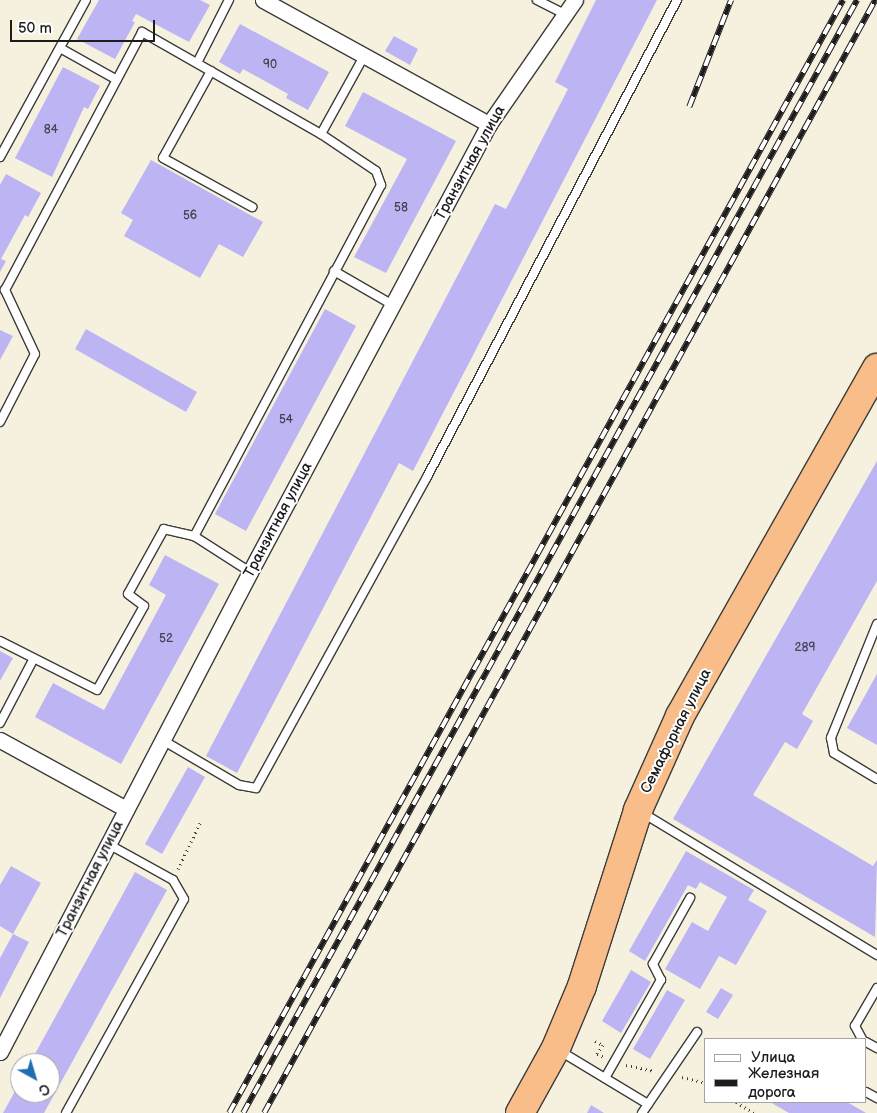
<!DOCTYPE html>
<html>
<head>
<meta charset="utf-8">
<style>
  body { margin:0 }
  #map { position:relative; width:877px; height:1113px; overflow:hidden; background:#f6f0df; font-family:"Balsamiq Sans",sans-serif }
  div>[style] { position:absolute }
  .building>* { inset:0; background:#bdb5f3 }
  .path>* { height:3px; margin-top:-1.5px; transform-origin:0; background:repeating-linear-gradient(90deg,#3d3c39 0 1px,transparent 0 5px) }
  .roads { filter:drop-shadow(1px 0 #3d3c39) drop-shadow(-1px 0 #3d3c39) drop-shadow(0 1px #3d3c39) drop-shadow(0 -1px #3d3c39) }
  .lane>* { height:8px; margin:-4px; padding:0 4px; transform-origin:4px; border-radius:4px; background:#fff }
  .street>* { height:15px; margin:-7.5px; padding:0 7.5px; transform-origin:7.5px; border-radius:7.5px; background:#fff }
  .highway>* { height:28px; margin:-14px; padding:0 14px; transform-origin:14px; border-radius:14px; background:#f8bd89 }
  .rail>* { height:5.5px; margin-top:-2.75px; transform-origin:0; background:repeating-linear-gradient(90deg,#fff 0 11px,#1c1c1c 0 22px); box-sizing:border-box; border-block:1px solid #1c1c1c }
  span { translate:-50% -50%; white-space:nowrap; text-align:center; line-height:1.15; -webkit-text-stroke:4px #fff; paint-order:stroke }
  .number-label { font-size:12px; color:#444252 }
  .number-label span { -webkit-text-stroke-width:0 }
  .street-label { font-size:15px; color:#1c1c1c }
  .legend { position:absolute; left:704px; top:1038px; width:162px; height:65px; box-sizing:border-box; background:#fff; border:1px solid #a4a4a4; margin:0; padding:6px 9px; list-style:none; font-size:15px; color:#1c1c1c }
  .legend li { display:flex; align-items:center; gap:10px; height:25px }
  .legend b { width:25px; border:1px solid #a4a4a4 }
  .north { position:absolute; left:10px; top:1053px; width:50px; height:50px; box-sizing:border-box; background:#fff; border:1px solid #a4a4a4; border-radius:50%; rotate:141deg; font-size:14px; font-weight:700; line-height:20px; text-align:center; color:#1c1c1c }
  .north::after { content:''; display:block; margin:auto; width:18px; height:22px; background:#1f6fb2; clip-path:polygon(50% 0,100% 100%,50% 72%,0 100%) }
  .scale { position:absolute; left:10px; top:20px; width:145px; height:22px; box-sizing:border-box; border:2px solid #1c1c1c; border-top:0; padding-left:6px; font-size:15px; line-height:18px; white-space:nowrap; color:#1c1c1c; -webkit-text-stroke:4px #fff; paint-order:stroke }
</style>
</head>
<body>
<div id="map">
  <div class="building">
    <i style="clip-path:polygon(99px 0,200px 0,210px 5px,189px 42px,136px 14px,132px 21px,135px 22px,115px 59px,77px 39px)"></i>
    <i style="clip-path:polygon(596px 0,657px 0,413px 471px,399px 463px,237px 773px,206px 756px,495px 204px,506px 209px,568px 89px,555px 82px)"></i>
    <i style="clip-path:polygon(240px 24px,329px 72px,308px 110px,286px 98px,288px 94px,243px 69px,240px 74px,219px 62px)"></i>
    <i style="clip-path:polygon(394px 36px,418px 49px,410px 65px,385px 51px)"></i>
    <i style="clip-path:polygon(63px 67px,100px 86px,88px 109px,84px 107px,52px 177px,15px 158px)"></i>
    <i style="clip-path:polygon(363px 92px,456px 141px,386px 273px,354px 257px,407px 159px,345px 126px)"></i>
    <i style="clip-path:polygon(151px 160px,263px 222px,243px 257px,219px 244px,200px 278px,124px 236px,133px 220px,121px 213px)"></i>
    <i style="clip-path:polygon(6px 174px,41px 193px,28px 217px,25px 215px,1px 259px,6px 261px,0 272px,0 185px)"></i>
    <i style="clip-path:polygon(325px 309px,356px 326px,246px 531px,215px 514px)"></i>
    <i style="clip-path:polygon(86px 329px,197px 392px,186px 412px,75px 349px)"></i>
    <i style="clip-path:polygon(0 330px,13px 336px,0 360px)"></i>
    <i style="clip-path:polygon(877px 461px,877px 581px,802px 714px,813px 721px,797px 749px,785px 742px,753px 795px,873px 866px,877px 860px,875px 937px,673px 819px)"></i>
    <i style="clip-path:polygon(165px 555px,219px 584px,121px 764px,35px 717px,53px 683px,104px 710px,166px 595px,149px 585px)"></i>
    <i style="clip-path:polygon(0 651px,13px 658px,0 681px)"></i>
    <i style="clip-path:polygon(877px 674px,877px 745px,847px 728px)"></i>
    <i style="clip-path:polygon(188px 767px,205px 777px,162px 854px,145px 844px)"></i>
    <i style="clip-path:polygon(686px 851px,754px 890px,748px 900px,767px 911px,736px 965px,719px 956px,700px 989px,665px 969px,692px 922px,708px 931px,727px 897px,700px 882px,696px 889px,688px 885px,645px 961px,629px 951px)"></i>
    <i style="clip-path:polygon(11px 866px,41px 883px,13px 934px,0 926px,0 885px)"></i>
    <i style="clip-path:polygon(135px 872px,167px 890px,44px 1113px,3px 1113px,20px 1082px,20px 1093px,50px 1093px,50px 1063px,30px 1063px)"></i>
    <i style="clip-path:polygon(13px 934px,29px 942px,0 998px,0 958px)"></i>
    <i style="clip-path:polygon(631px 970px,651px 982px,621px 1033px,602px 1021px)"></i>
    <i style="clip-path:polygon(721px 988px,733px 995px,718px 1019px,706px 1012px)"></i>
    <i style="clip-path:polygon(667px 990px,685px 1000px,650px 1059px,633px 1049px)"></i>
    <i style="clip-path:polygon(770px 1102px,847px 1102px,866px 1113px,789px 1113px)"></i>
    <i style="clip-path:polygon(591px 1105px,604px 1113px,587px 1113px)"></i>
  </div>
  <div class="path">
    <i style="left:178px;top:869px;width:51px;rotate:-64.4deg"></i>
    <i style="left:595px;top:1041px;width:9px;rotate:27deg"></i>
    <i style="left:603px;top:1045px;width:11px;rotate:124deg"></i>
    <i style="left:597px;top:1054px;width:8px;rotate:23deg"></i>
    <i style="left:626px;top:1065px;width:29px;rotate:12deg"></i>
    <i style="left:682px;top:1077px;width:25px;rotate:14deg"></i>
    <i style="left:736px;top:1102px;width:21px;rotate:31deg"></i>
  </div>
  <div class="roads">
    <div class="lane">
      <i style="left:537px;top:0;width:31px;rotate:27deg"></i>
      <i style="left:60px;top:48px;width:65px;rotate:29.3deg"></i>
      <i style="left:197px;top:63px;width:71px;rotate:-63.1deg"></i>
      <i style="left:211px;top:71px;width:99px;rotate:118.9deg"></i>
      <i style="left:163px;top:158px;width:102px;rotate:28.8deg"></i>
      <i style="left:321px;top:134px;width:89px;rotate:-61.1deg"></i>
      <i style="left:0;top:157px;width:179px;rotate:-61.3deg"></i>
      <i style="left:334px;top:271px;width:68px;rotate:30deg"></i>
      <i style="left:0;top:422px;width:76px;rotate:-62.8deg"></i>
      <i style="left:35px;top:354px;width:71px;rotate:-115.1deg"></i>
      <i style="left:5px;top:290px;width:292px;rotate:-62deg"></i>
      <i style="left:142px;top:32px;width:206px;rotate:29.7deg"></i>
      <i style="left:321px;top:134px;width:66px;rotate:33.9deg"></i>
      <i style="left:376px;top:171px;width:15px;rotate:70deg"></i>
      <i style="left:381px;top:185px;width:398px;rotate:118deg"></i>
      <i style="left:194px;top:536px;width:31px;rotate:-167deg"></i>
      <i style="left:164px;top:529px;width:74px;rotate:119deg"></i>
      <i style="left:128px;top:594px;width:20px;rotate:37deg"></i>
      <i style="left:144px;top:606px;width:96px;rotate:119.2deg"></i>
      <i style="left:97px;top:690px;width:109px;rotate:-153.2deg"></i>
      <i style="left:194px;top:536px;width:67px;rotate:32.7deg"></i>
      <i style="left:877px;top:624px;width:123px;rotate:112deg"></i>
      <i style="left:831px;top:738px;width:15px;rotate:79deg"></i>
      <i style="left:834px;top:753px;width:50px;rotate:31.2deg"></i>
      <i style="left:0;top:723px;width:71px;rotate:-62.4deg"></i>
      <i style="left:164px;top:741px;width:87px;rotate:30.4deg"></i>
      <i style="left:239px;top:785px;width:17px;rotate:10deg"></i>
      <i style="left:256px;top:788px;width:355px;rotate:-61.2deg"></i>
      <i style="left:427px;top:477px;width:539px;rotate:-62.34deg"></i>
      <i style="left:641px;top:812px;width:276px;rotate:31.2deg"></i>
      <i style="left:862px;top:1039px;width:15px;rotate:-118deg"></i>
      <i style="left:855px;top:1026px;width:44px;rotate:-59.9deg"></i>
      <i style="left:866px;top:1042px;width:13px;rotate:29deg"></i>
      <i style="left:560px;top:1051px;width:103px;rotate:31.1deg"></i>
      <i style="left:605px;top:1078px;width:113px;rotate:-60.3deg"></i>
      <i style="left:661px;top:980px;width:18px;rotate:-117deg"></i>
      <i style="left:653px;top:964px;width:76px;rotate:-60.7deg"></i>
      <i style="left:866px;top:1092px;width:13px;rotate:29deg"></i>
      <i style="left:66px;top:1113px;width:244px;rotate:-61.1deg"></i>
      <i style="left:184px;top:899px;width:22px;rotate:-120deg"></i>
      <i style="left:173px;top:880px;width:74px;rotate:-151deg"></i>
      <i style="left:642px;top:1113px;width:98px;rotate:-55.8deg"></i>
    </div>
    <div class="street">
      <i style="left:263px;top:0;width:258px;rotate:28.8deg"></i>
      <i style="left:0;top:740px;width:144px;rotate:28.7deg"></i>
      <i style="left:0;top:1052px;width:541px;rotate:-62.49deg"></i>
      <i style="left:250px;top:572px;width:508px;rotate:-61.92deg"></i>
      <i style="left:489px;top:124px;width:151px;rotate:-55.3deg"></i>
    </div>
    <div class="highway">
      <i style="left:520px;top:1113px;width:74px;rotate:-61deg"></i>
      <i style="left:556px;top:1048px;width:67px;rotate:-67.2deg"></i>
      <i style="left:582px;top:986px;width:185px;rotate:-72.3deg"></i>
      <i style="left:638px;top:810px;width:103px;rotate:-65.9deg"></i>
      <i style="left:680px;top:716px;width:400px;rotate:-60.5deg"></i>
    </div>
  </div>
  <div class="rail">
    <i style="left:689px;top:107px;width:115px;rotate:-68.6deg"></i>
    <i style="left:229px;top:1113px;width:1271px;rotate:-61.12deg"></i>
    <i style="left:243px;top:1113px;width:1271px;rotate:-61.12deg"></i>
    <i style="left:264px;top:1113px;width:1270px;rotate:-61.23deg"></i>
  </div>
  <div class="number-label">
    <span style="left:270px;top:65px">90</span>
    <span style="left:51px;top:130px">84</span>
    <span style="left:401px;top:208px">58</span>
    <span style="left:190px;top:216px">56</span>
    <span style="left:286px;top:420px">54</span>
    <span style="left:166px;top:639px">52</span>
    <span style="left:805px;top:648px">289</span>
  </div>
  <div class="street-label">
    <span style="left:470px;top:163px;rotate:-61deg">Транзитная улица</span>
    <span style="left:278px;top:520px;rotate:-62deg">Транзитная улица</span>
    <span style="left:676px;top:731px;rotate:-63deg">Семафорная улица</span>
    <span style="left:90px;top:879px;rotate:-63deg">Транзитная улица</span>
  </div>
  <ul class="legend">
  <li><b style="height:6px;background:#fff"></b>Улица</li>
  <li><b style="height:6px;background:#1c1c1c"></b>Железная дорога</li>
  </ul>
  <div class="north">С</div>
  <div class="scale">50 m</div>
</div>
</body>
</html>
